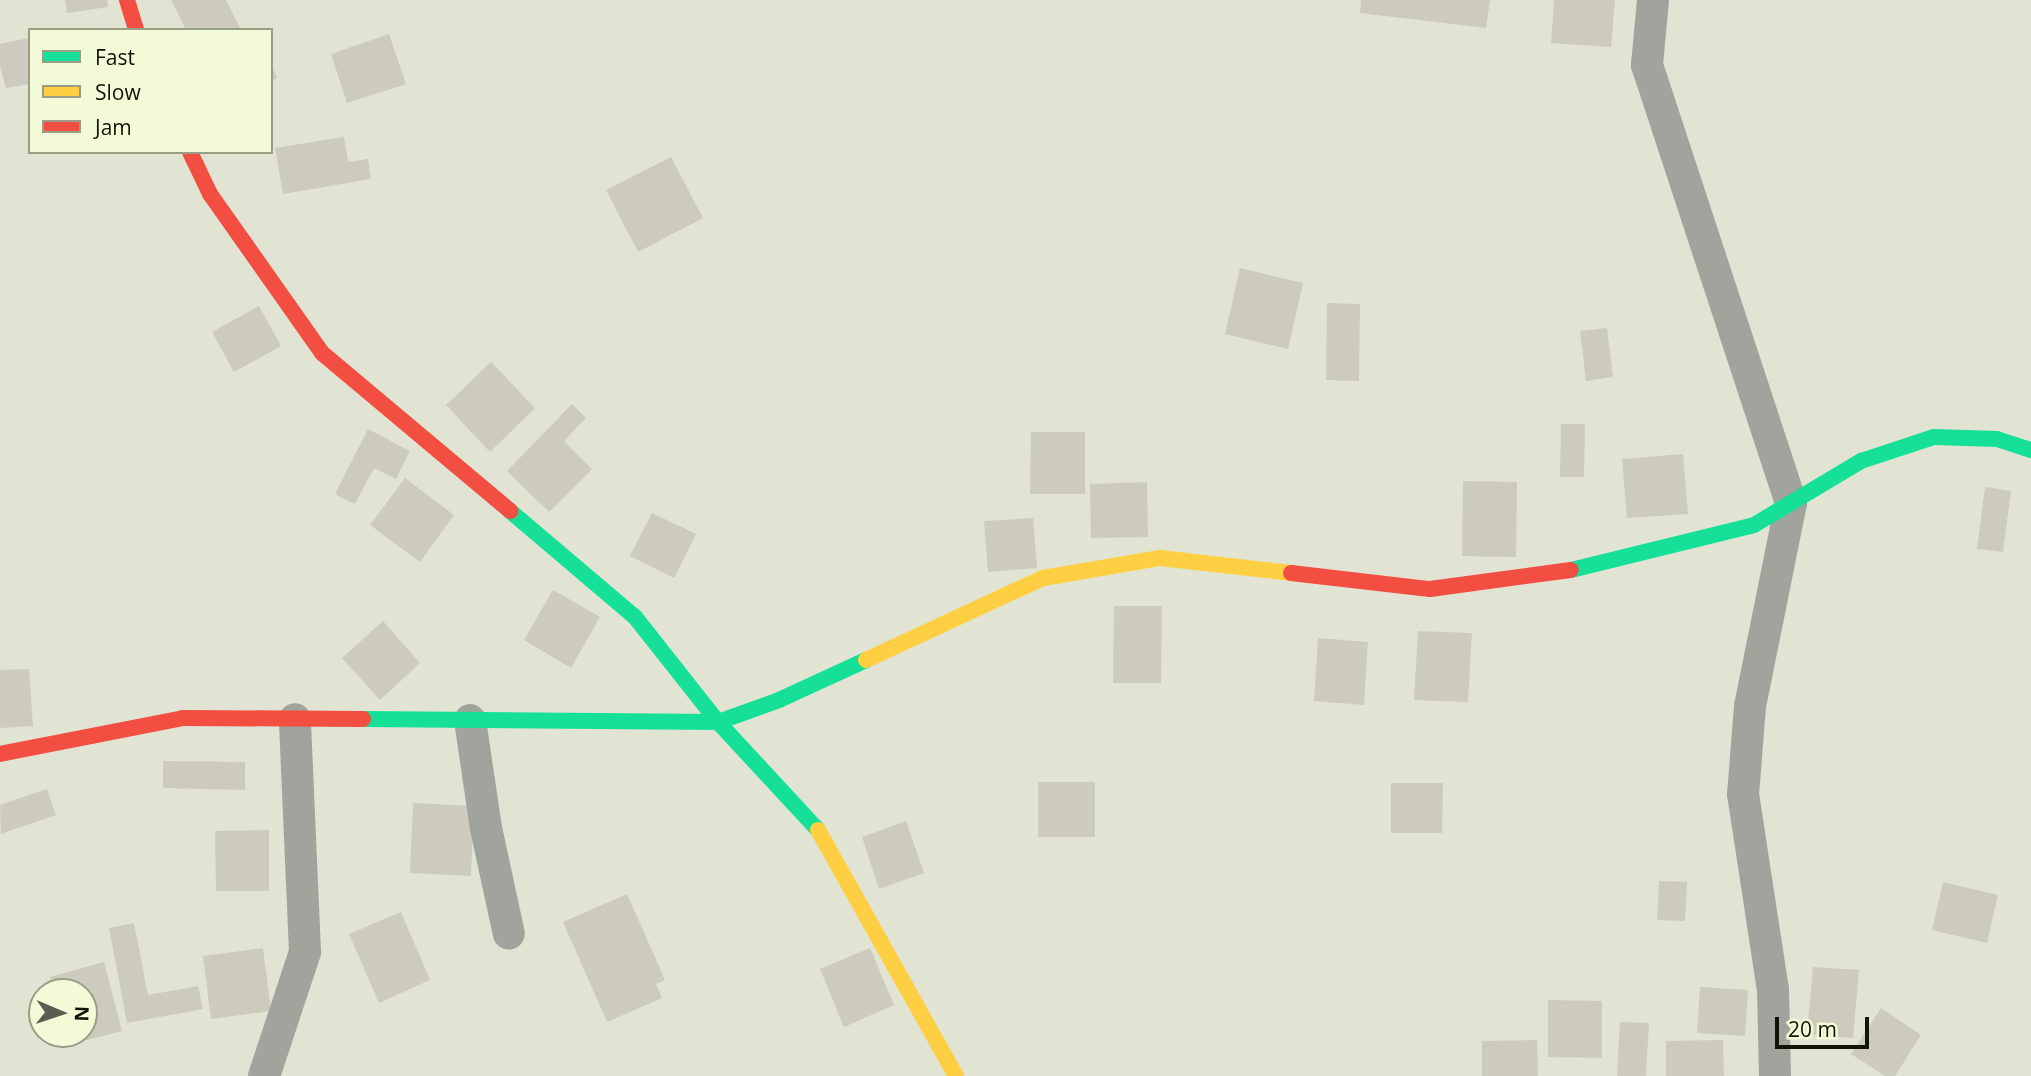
<!DOCTYPE html>
<html>
<head>
<meta charset="utf-8">
<style>
  body { margin:0 }
  #map { position:relative; width:2031px; height:1076px; overflow:hidden; background:#e1e4d2; font-family:"Open Sans",sans-serif }
  div>[style] { position:absolute }
  .building>* { inset:0; background:#cdcbbd }
  .street>* { height:32px; margin:-16px; padding:0 16px; transform-origin:16px; border-radius:16px; background:#a1a49d }
  .fast>* { height:16px; margin:-8px; padding:0 8px; transform-origin:8px; border-radius:8px; background:#16e098 }
  .slow>* { height:16px; margin:-8px; padding:0 8px; transform-origin:8px; border-radius:8px; background:#ffcf43 }
  .jam>* { height:16px; margin:-8px; padding:0 8px; transform-origin:8px; border-radius:8px; background:#f24e42 }
  span { translate:-50% -50%; white-space:nowrap; text-align:center; line-height:1.15; -webkit-text-stroke:6px #f3fad7; paint-order:stroke }
  .legend { position:absolute; left:28px; top:28px; width:245px; height:126px; box-sizing:border-box; background:#f3fad7; border:2px solid #999e84; margin:0; padding:9px 12px; list-style:none; font-size:21px; color:#121408 }
  .legend li { display:flex; align-items:center; gap:14px; height:35px }
  .legend b { width:35px; border:2px solid #999e84 }
  .north { position:absolute; left:28px; top:978px; width:70px; height:70px; box-sizing:border-box; background:#f3fad7; border:2px solid #999e84; border-radius:50%; rotate:92deg; font-size:19px; font-weight:700; line-height:28px; text-align:center; color:#121408 }
  .north::after { content:''; display:block; margin:auto; width:24px; height:32px; background:#5a5d4f; clip-path:polygon(50% 0,100% 100%,50% 72%,0 100%) }
  .scale { position:absolute; left:1775px; top:1017px; width:94px; height:32px; box-sizing:border-box; border:4px solid #121408; border-top:0; padding-left:9px; font-size:21px; line-height:24px; white-space:nowrap; color:#121408; -webkit-text-stroke:5px #f3fad7; paint-order:stroke }
</style>
</head>
<body>
<div id="map">
  <div class="building">
    <i style="clip-path:polygon(65px 0,107px 0,108px 7px,67px 13px)"></i>
    <i style="clip-path:polygon(171px 0,226px 0,241px 30px,186px 30px)"></i>
    <i style="clip-path:polygon(1361px 0,1490px 0,1486px 28px,1360px 13px)"></i>
    <i style="clip-path:polygon(1554px 0,1615px 0,1611px 47px,1551px 43px)"></i>
    <i style="clip-path:polygon(389px 34px,406px 84px,347px 103px,331px 54px)"></i>
    <i style="clip-path:polygon(29px 38px,30px 84px,6px 88px,0 66px,0 44px)"></i>
    <i style="clip-path:polygon(271px 65px,277px 78px,271px 81px)"></i>
    <i style="clip-path:polygon(344px 137px,348px 162px,368px 159px,371px 179px,283px 194px,275px 148px)"></i>
    <i style="clip-path:polygon(671px 157px,703px 218px,638px 252px,606px 190px)"></i>
    <i style="clip-path:polygon(1240px 268px,1303px 283px,1288px 349px,1225px 334px)"></i>
    <i style="clip-path:polygon(1327px 303px,1360px 304px,1359px 381px,1326px 380px)"></i>
    <i style="clip-path:polygon(259px 306px,281px 346px,234px 372px,212px 332px)"></i>
    <i style="clip-path:polygon(1607px 328px,1613px 377px,1586px 381px,1580px 331px)"></i>
    <i style="clip-path:polygon(491px 362px,535px 408px,490px 452px,446px 405px)"></i>
    <i style="clip-path:polygon(572px 404px,586px 418px,564px 441px,592px 469px,549px 512px,507px 471px)"></i>
    <i style="clip-path:polygon(1561px 424px,1585px 424px,1584px 477px,1560px 477px)"></i>
    <i style="clip-path:polygon(368px 429px,410px 451px,396px 479px,374px 468px,355px 504px,335px 494px)"></i>
    <i style="clip-path:polygon(1031px 432px,1085px 432px,1085px 494px,1030px 494px)"></i>
    <i style="clip-path:polygon(1683px 454px,1688px 514px,1627px 518px,1622px 459px)"></i>
    <i style="clip-path:polygon(405px 478px,454px 515px,420px 562px,370px 525px)"></i>
    <i style="clip-path:polygon(1463px 481px,1517px 482px,1516px 557px,1462px 556px)"></i>
    <i style="clip-path:polygon(1147px 482px,1148px 537px,1091px 538px,1090px 484px)"></i>
    <i style="clip-path:polygon(1985px 487px,2011px 491px,2003px 552px,1977px 549px)"></i>
    <i style="clip-path:polygon(652px 513px,696px 534px,674px 578px,630px 556px)"></i>
    <i style="clip-path:polygon(1033px 518px,1037px 568px,988px 572px,984px 521px)"></i>
    <i style="clip-path:polygon(553px 590px,600px 617px,571px 668px,524px 640px)"></i>
    <i style="clip-path:polygon(1114px 606px,1162px 606px,1161px 683px,1113px 683px)"></i>
    <i style="clip-path:polygon(383px 621px,420px 663px,380px 700px,342px 658px)"></i>
    <i style="clip-path:polygon(1418px 631px,1472px 633px,1468px 702px,1414px 700px)"></i>
    <i style="clip-path:polygon(1318px 638px,1368px 642px,1364px 705px,1314px 701px)"></i>
    <i style="clip-path:polygon(29px 669px,33px 726px,0 728px,0 670px)"></i>
    <i style="clip-path:polygon(163px 761px,245px 762px,245px 790px,163px 788px)"></i>
    <i style="clip-path:polygon(1038px 782px,1095px 782px,1095px 837px,1038px 837px)"></i>
    <i style="clip-path:polygon(1391px 783px,1443px 783px,1442px 833px,1391px 833px)"></i>
    <i style="clip-path:polygon(47px 789px,56px 815px,1px 834px,0 805px)"></i>
    <i style="clip-path:polygon(413px 803px,474px 806px,471px 876px,410px 873px)"></i>
    <i style="clip-path:polygon(906px 821px,924px 873px,879px 889px,862px 837px)"></i>
    <i style="clip-path:polygon(269px 830px,269px 891px,216px 891px,215px 831px)"></i>
    <i style="clip-path:polygon(1659px 881px,1687px 882px,1685px 921px,1657px 920px)"></i>
    <i style="clip-path:polygon(1943px 882px,1998px 895px,1987px 943px,1932px 930px)"></i>
    <i style="clip-path:polygon(627px 894px,665px 980px,656px 984px,662px 998px,607px 1022px,563px 922px)"></i>
    <i style="clip-path:polygon(401px 912px,430px 980px,379px 1003px,349px 934px)"></i>
    <i style="clip-path:polygon(134px 923px,148px 995px,198px 986px,203px 1009px,127px 1023px,109px 928px)"></i>
    <i style="clip-path:polygon(263px 948px,271px 1011px,211px 1019px,203px 956px)"></i>
    <i style="clip-path:polygon(870px 948px,894px 1005px,844px 1027px,820px 969px)"></i>
    <i style="clip-path:polygon(104px 962px,122px 1031px,68px 1045px,65px 1034px,84px 1034px,84px 992px,54px 992px,50px 977px)"></i>
    <i style="clip-path:polygon(1813px 967px,1859px 970px,1853px 1038px,1807px 1034px)"></i>
    <i style="clip-path:polygon(1700px 987px,1748px 990px,1745px 1036px,1697px 1033px)"></i>
    <i style="clip-path:polygon(1548px 1000px,1602px 1001px,1602px 1058px,1548px 1057px)"></i>
    <i style="clip-path:polygon(1881px 1008px,1921px 1035px,1895px 1076px,1885px 1076px,1851px 1054px)"></i>
    <i style="clip-path:polygon(1620px 1022px,1649px 1023px,1646px 1076px,1617px 1076px)"></i>
    <i style="clip-path:polygon(1537px 1040px,1538px 1076px,1482px 1076px,1482px 1041px)"></i>
    <i style="clip-path:polygon(1723px 1040px,1724px 1076px,1666px 1076px,1666px 1041px)"></i>
  </div>
  <div class="street">
    <i style="left:1653px;top:0;width:65px;rotate:95.3deg"></i>
    <i style="left:1647px;top:65px;width:461px;rotate:71.8deg"></i>
    <i style="left:1791px;top:503px;width:207px;rotate:101.4deg"></i>
    <i style="left:1750px;top:706px;width:88px;rotate:94.5deg"></i>
    <i style="left:1743px;top:794px;width:197px;rotate:81.3deg"></i>
    <i style="left:1773px;top:989px;width:87px;rotate:88.7deg"></i>
    <i style="left:470px;top:720px;width:109px;rotate:81.6deg"></i>
    <i style="left:486px;top:828px;width:108px;rotate:77.8deg"></i>
    <i style="left:264px;top:1076px;width:131px;rotate:-71.7deg"></i>
    <i style="left:305px;top:952px;width:233px;rotate:-92.5deg"></i>
  </div>
  <div class="fast">
    <i style="left:510px;top:511px;width:164px;rotate:40.3deg"></i>
    <i style="left:635px;top:617px;width:134px;rotate:51.7deg"></i>
    <i style="left:718px;top:722px;width:147px;rotate:47.2deg"></i>
    <i style="left:1571px;top:570px;width:188px;rotate:-13.8deg"></i>
    <i style="left:1754px;top:525px;width:125px;rotate:-30.9deg"></i>
    <i style="left:1861px;top:461px;width:77px;rotate:-18.2deg"></i>
    <i style="left:1934px;top:437px;width:63px;rotate:1.8deg"></i>
    <i style="left:1997px;top:439px;width:36px;rotate:18deg"></i>
    <i style="left:363px;top:719px;width:355px;rotate:0.5deg"></i>
    <i style="left:718px;top:722px;width:65px;rotate:-19.8deg"></i>
    <i style="left:779px;top:700px;width:96px;rotate:-24.7deg"></i>
  </div>
  <div class="slow">
    <i style="left:866px;top:660px;width:195px;rotate:-24.9deg"></i>
    <i style="left:1043px;top:578px;width:119px;rotate:-9.7deg"></i>
    <i style="left:1160px;top:558px;width:132px;rotate:6.5deg"></i>
    <i style="left:818px;top:830px;width:282px;rotate:60.7deg"></i>
  </div>
  <div class="jam">
    <i style="left:127px;top:0;width:31px;rotate:73deg"></i>
    <i style="left:190px;top:152px;width:47px;rotate:64.5deg"></i>
    <i style="left:210px;top:194px;width:194px;rotate:54.8deg"></i>
    <i style="left:322px;top:353px;width:246px;rotate:40deg"></i>
    <i style="left:1291px;top:573px;width:140px;rotate:6.6deg"></i>
    <i style="left:1430px;top:589px;width:142px;rotate:-7.7deg"></i>
    <i style="left:0;top:754px;width:187px;rotate:-11.1deg"></i>
    <i style="left:183px;top:718px;width:180px;rotate:0.3deg"></i>
  </div>
  <ul class="legend">
  <li><b style="height:9px;background:#16e098"></b>Fast</li>
  <li><b style="height:9px;background:#ffcf43"></b>Slow</li>
  <li><b style="height:9px;background:#f24e42"></b>Jam</li>
  </ul>
  <div class="north">N</div>
  <div class="scale">20 m</div>
</div>
</body>
</html>
